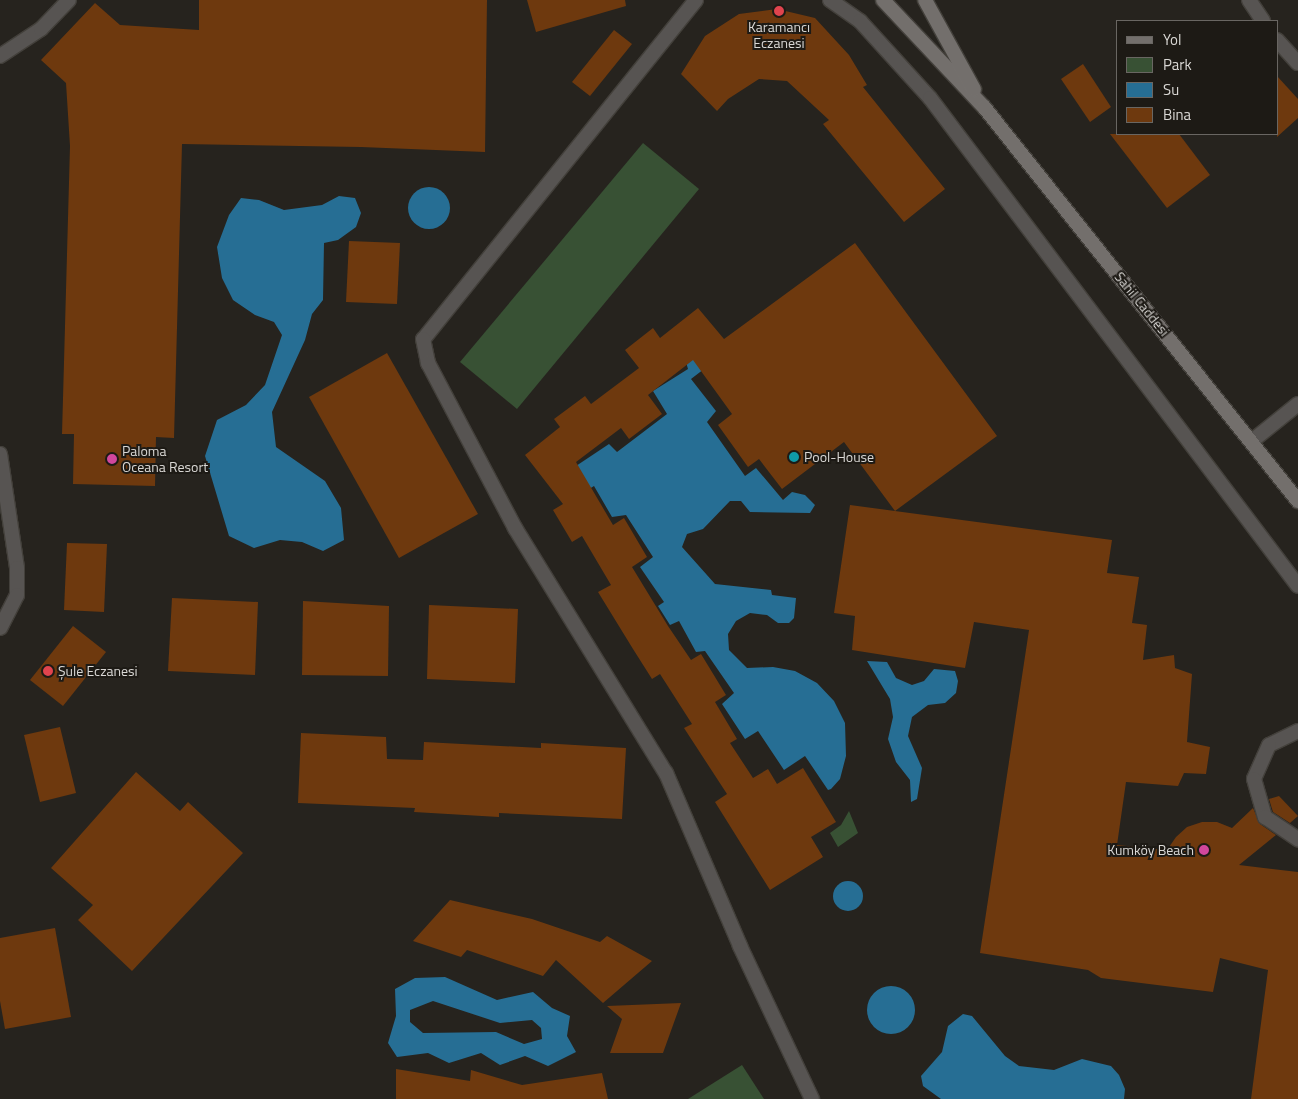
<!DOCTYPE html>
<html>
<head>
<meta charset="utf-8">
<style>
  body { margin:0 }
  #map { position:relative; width:1298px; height:1099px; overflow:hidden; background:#26231e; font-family:"Titillium Web",sans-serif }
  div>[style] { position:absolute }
  .green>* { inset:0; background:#385134 }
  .water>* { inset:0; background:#266e94 }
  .round { border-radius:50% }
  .building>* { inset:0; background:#6e390e }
  .roads { filter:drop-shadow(1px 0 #43403b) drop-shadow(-1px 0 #43403b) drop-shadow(0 1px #43403b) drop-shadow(0 -1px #43403b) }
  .service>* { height:14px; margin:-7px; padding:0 7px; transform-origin:7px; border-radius:7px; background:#575452 }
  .minor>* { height:14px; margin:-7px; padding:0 7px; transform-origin:7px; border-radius:7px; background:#575452 }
  .secondary>* { height:14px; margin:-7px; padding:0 7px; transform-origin:7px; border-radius:7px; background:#736f6c }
  .dots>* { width:14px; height:14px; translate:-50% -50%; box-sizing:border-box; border:2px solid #1d1a15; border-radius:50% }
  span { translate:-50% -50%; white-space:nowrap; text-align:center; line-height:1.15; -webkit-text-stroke:4px #1d1a15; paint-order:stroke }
  .poi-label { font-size:14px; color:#dad8d5 }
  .left { translate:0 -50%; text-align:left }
  .right { translate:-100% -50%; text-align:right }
  .street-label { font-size:14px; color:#dad8d5 }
  .legend { position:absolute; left:1116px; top:20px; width:162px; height:115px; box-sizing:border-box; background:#1d1a15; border:1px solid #696662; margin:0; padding:6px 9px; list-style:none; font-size:15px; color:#dad8d5 }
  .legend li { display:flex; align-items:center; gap:10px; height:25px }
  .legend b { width:25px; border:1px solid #696662 }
</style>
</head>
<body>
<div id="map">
  <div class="green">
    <i style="clip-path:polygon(643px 143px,699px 189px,517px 409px,460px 362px)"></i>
    <i style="clip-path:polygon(849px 811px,858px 833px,838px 847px,830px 833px,841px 825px)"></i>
    <i style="clip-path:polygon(742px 1065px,764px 1099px,688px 1099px)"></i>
  </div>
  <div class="water">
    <i class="round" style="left:408px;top:187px;width:42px;height:42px"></i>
    <i style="clip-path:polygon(339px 196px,355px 198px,361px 213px,356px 227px,338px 240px,324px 243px,323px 300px,312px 314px,305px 340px,272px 412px,276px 447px,325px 481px,341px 508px,344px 540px,323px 551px,302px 542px,280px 540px,254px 548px,229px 536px,205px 456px,217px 420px,246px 405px,265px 385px,282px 335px,274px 322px,255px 315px,233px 300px,222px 278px,217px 247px,229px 215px,241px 198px,259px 200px,284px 210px,322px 205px)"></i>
    <i style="clip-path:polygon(695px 356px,704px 369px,691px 379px,716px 411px,707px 422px,745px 476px,756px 468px,783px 500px,792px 492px,805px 495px,815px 505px,810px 513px,750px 512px,741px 501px,730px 501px,703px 529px,687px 534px,682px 547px,715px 584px,771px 590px,772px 595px,796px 598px,794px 618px,789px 623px,778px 623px,767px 615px,750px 613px,736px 621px,728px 634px,729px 650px,747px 668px,773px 667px,795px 671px,817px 683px,834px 701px,845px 723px,846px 756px,840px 779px,831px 789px,828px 790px,805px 756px,784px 770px,758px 731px,745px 739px,722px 704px,734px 693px,705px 651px,696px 652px,679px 621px,670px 625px,658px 606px,664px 602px,640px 567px,653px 557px,626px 515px,612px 517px,594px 486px,581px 494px,570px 470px,609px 444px,617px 452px,667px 414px,653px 391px,688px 369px,686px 362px)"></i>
    <i style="clip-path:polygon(867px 661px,887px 662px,896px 678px,912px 685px,924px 681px,934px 669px,955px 671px,958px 681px,956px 693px,945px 703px,928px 705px,912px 717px,908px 736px,922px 768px,917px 799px,911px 802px,910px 780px,896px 762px,888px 739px,893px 717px,890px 699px)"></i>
    <i class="round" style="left:833px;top:881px;width:30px;height:30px"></i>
    <i style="clip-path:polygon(evenodd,445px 977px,497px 1000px,533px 992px,552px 1008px,570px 1016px,567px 1036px,576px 1052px,548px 1066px,525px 1056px,500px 1065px,481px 1053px,449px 1063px,428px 1053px,397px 1057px,388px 1043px,396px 1016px,395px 989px,415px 978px,445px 977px,433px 1001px,500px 1023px,532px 1020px,541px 1028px,542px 1039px,524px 1044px,496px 1032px,423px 1033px,410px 1022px,410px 1010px,433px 1001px)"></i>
    <i class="round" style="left:867px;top:986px;width:48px;height:48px"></i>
    <i style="clip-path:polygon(963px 1014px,972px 1016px,1005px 1056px,1019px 1066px,1054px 1070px,1082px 1059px,1111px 1066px,1119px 1075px,1125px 1089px,1124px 1099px,941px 1099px,923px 1086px,921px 1076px,942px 1052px,948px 1026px)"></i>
  </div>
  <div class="building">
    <i style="clip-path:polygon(199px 0,487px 0,485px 152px,361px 147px,182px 144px,174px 438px,156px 437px,155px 486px,73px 484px,74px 434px,62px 434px,70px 146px,66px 83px,41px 60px,95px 3px,120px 25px,199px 30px)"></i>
    <i style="clip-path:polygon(527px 0,625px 0,626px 6px,536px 32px)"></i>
    <i style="clip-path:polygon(777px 9px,815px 18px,849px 55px,867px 85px,863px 87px,945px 189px,904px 222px,823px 124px,829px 120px,787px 81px,759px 79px,728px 99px,717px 111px,681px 74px,705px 36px,739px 14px)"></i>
    <i style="clip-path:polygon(614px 30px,632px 44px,590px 96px,572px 82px)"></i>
    <i style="clip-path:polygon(1083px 64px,1111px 107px,1090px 122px,1061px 79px)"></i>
    <i style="clip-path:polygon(1277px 76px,1298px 99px,1298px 118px,1277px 137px)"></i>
    <i style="clip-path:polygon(1110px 134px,1179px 134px,1210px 175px,1167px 208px)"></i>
    <i style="clip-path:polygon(349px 241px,400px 243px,397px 304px,346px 302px)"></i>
    <i style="clip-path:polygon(855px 243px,997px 436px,895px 511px,844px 442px,782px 489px,759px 459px,748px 467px,718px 425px,732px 414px,693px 360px,648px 395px,662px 414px,629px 439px,621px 428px,576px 462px,613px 525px,624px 518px,647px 557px,632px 567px,668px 626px,691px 660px,701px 654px,726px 695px,715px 702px,737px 739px,730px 743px,753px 778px,768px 769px,777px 784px,803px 768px,836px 822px,811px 837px,823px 857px,770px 890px,715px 802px,727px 794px,684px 728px,692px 724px,660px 674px,652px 679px,633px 649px,598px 592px,611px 585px,582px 536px,572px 542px,553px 510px,563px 504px,525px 455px,560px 427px,554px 419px,585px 396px,591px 404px,639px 368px,625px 350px,653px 328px,660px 338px,698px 308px,724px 339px)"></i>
    <i style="clip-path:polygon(387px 353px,478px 514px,399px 558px,309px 397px)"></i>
    <i style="clip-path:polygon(850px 505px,1112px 540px,1107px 573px,1139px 577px,1132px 623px,1147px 625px,1143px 660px,1174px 655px,1175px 668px,1192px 674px,1187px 742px,1210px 747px,1206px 774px,1184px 773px,1178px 786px,1126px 782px,1117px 845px,1167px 850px,1176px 837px,1187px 827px,1202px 822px,1217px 822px,1232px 828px,1253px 808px,1260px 824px,1276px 835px,1239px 865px,1298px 872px,1298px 1099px,1251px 1099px,1268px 970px,1220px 958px,1213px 992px,1101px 978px,1088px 970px,980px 953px,1029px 630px,974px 622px,965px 668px,852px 650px,855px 616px,834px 613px)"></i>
    <i style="clip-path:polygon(67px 543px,107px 544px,104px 612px,64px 610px)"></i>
    <i style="clip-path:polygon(172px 598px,258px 602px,255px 675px,168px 671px)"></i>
    <i style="clip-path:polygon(303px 601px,389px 606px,388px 676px,302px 675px)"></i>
    <i style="clip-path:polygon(429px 605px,518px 609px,515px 683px,427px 679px)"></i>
    <i style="clip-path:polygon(73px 626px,106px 652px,63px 706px,30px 680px)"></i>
    <i style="clip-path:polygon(60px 727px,76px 793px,40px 802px,24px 735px)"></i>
    <i style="clip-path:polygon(301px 733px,386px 737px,387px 759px,423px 760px,424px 742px,541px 748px,541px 743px,626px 748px,622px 819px,499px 813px,499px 817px,414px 812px,415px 808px,298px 803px)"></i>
    <i style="clip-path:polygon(136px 772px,180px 811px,188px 802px,243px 853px,132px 971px,78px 920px,93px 905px,51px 868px)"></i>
    <i style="clip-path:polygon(1279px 796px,1298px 816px,1290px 823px,1273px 812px,1269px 799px)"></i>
    <i style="clip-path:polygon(450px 900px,532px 919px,600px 942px,607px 936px,652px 961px,603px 1003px,556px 960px,543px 976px,467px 950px,461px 957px,413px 941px)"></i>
    <i style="clip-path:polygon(55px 928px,71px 1017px,5px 1029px,0 1001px,0 938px)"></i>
    <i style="clip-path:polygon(681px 1003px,663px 1053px,610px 1053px,622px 1019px,607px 1006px)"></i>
    <i style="clip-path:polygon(396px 1069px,470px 1081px,471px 1070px,522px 1085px,602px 1073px,608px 1099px,396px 1099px)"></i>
  </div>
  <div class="roads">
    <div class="service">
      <i style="left:0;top:56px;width:49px;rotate:-33.4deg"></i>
      <i style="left:41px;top:29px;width:40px;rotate:-46deg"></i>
      <i style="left:1298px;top:731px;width:32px;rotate:154deg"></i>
      <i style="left:1269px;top:745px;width:37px;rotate:114deg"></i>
      <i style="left:1254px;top:779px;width:40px;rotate:74deg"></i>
      <i style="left:1265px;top:817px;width:40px;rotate:34deg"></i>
    </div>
    <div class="minor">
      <i style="left:696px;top:0;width:435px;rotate:128.8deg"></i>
      <i style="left:423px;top:339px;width:25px;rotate:78deg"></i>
      <i style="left:428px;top:363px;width:187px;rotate:62.2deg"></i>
      <i style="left:515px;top:528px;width:288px;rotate:58.4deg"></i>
      <i style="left:666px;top:773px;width:188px;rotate:66.8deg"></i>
      <i style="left:740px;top:946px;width:169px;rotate:64.8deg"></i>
      <i style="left:830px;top:0;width:37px;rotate:35deg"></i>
      <i style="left:860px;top:21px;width:104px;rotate:47.7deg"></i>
      <i style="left:930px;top:98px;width:611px;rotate:52.98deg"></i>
      <i style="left:1249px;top:0;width:25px;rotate:56deg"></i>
      <i style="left:1277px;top:40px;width:31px;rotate:48deg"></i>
      <i style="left:1252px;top:441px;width:59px;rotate:-38.8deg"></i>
      <i style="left:0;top:454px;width:115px;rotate:81.5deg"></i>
      <i style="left:17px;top:568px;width:27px;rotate:90deg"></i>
      <i style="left:17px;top:595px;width:37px;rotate:117deg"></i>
    </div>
    <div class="secondary">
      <i style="left:883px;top:0;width:147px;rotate:46.7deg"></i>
      <i style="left:984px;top:107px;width:504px;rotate:51.45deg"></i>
      <i style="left:925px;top:0;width:102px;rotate:61.2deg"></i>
    </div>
  </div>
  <div class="dots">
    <i style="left:779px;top:11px;background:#e0444e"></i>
    <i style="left:794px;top:457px;background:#0f9aa8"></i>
    <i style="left:112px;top:459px;background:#d1479c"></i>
    <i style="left:48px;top:671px;background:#e0444e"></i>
    <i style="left:1204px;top:850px;background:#d1479c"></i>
  </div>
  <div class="poi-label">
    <span style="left:779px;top:35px">Karamancı<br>Eczanesi</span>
    <span class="left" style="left:122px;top:459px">Paloma<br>Oceana Resort</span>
    <span class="left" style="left:804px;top:457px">Pool-House</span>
    <span class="left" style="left:58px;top:671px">Şule Eczanesi</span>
    <span class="right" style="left:1194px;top:850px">Kumköy Beach</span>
  </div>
  <div class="street-label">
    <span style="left:1142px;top:304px;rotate:51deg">Sahil Caddesi</span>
  </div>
  <ul class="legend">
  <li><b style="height:6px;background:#736f6c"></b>Yol</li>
  <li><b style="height:14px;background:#385134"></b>Park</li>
  <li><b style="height:14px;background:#266e94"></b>Su</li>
  <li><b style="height:14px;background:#6e390e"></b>Bina</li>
  </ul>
</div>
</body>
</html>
